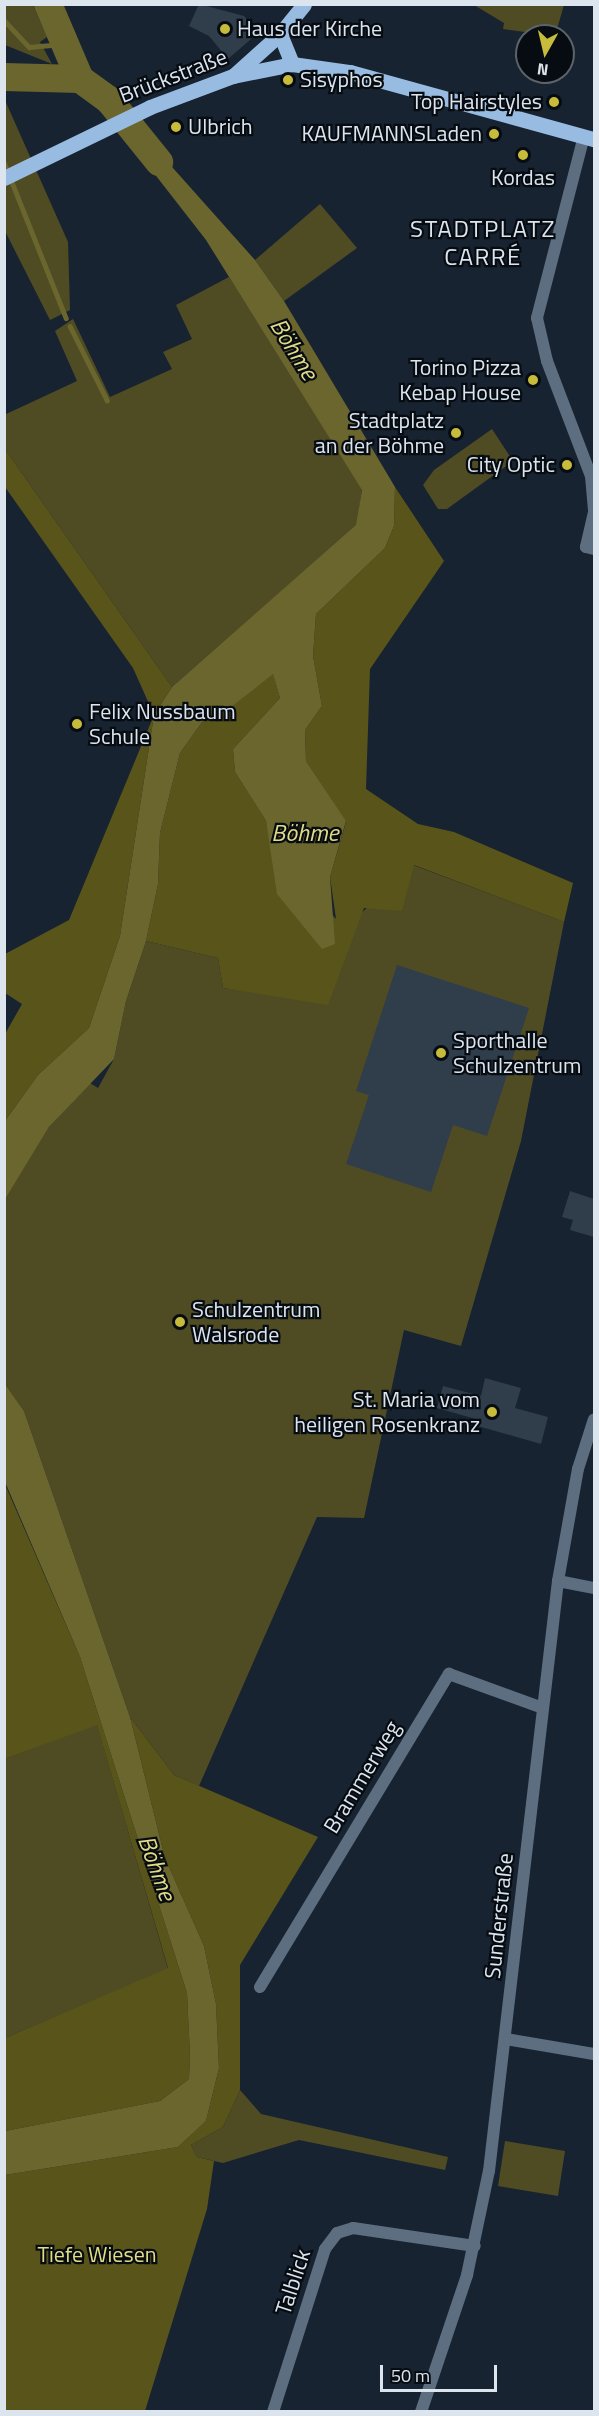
<!DOCTYPE html>
<html>
<head>
<meta charset="utf-8">
<style>
  body { margin:0 }
  #map { position:relative; width:599px; height:2416px; overflow:hidden; background:#172330; font-family:"Titillium Web",sans-serif }
  div>[style] { position:absolute }
  .green>* { inset:0; background:#4f4c24 }
  .forest>* { inset:0; background:#59541a }
  .water>* { inset:0; background:#6b662e }
  .stream>* { height:4.5px; margin:-2.25px; padding:0 2.25px; transform-origin:2.25px; border-radius:2.25px; background:#6b662e }
  .river>* { height:28px; margin:-14px; padding:0 14px; transform-origin:14px; border-radius:14px; background:#6b662e }
  .building>* { inset:0; background:#303d4b }
  .minor>* { height:12px; margin:-6px; padding:0 6px; transform-origin:6px; border-radius:6px; background:#5d6e80 }
  .primary>* { height:15px; margin:-7.5px; padding:0 7.5px; transform-origin:7.5px; border-radius:7.5px; background:#98bce1 }
  .dots>* { width:16px; height:16px; translate:-50% -50%; box-sizing:border-box; border:3px solid #070c12; border-radius:50% }
  span { translate:-50% -50%; white-space:nowrap; text-align:center; line-height:1.15; -webkit-text-stroke:4.5px #070c12; paint-order:stroke }
  .poi-label { font-size:22px; color:#dce5ee }
  .left { translate:0 -50%; text-align:left }
  .right { translate:-100% -50%; text-align:right }
  .street-label { font-size:22px; color:#dce5ee }
  .park-label { font-size:22px; color:#e3dc86 }
  .neighbourhood-label { font-size:24px; color:#dce5ee; letter-spacing:1.5px }
  .water-label { font-size:24px; color:#e2db86; font-style:italic }
  .frame { position:absolute; inset:0; border:6px solid #dce5ee; pointer-events:none }
  .north { position:absolute; left:515px; top:24px; width:60px; height:60px; box-sizing:border-box; background:#070c12; border:2px solid #5c636a; border-radius:50%; rotate:188deg; font-size:16px; font-weight:700; line-height:24px; text-align:center; color:#dce5ee }
  .north::after { content:''; display:block; margin:auto; width:21px; height:27px; background:#c7bb3c; clip-path:polygon(50% 0,100% 100%,50% 72%,0 100%) }
  .scale { position:absolute; left:380px; top:2365px; width:117px; height:27px; box-sizing:border-box; border:3px solid #dce5ee; border-top:0; padding-left:8px; font-size:18px; line-height:21px; white-space:nowrap; color:#dce5ee; -webkit-text-stroke:4px #070c12; paint-order:stroke }
</style>
</head>
<body>
<div id="map">
  <div class="green">
    <i style="clip-path:polygon(5px 4px,33px 5px,47px 37px,40px 42px,52px 64px,5px 45px)"></i>
    <i style="clip-path:polygon(474px 5px,474px 4px,564px 5px,555px 36px,503px 29px,504px 23px)"></i>
    <i style="clip-path:polygon(4px 98px,68px 242px,70px 310px,50px 320px,5px 231px)"></i>
    <i style="clip-path:polygon(320px 204px,357px 248px,284px 301px,255px 260px)"></i>
    <i style="clip-path:polygon(229px 277px,362px 489px,357px 525px,172px 687px,5px 449px,4px 415px,77px 381px,55px 331px,73px 319px,110px 397px,172px 369px,163px 352px,192px 339px,176px 305px)"></i>
    <i style="clip-path:polygon(492px 429px,513px 461px,447px 509px,438px 509px,423px 485px,434px 470px)"></i>
    <i style="clip-path:polygon(413px 865px,564px 922px,521px 1141px,461px 1346px,404px 1330px,364px 1518px,317px 1517px,199px 1786px,174px 1775px,130px 1717px,24px 1411px,5px 1384px,4px 1199px,49px 1127px,90px 1083px,98px 1088px,114px 1059px,126px 1001px,146px 941px,218px 958px,223px 988px,274px 994px)"></i>
    <i style="clip-path:polygon(97px 1724px,168px 1969px,5px 2038px,5px 1759px)"></i>
    <i style="clip-path:polygon(240px 2090px,261px 2114px,448px 2157px,445px 2170px,299px 2140px,223px 2163px,197px 2157px,191px 2145px,223px 2127px)"></i>
    <i style="clip-path:polygon(505px 2141px,565px 2151px,558px 2196px,498px 2186px)"></i>
  </div>
  <div class="forest">
    <i style="clip-path:polygon(5px 449px,172px 687px,154px 715px,120px 936px,89px 1028px,38px 1075px,5px 1121px,5px 1034px,22px 1004px,5px 993px,5px 954px,69px 920px,154px 715px,133px 668px,5px 487px)"></i>
    <i style="clip-path:polygon(395px 487px,444px 561px,370px 669px,366px 789px,418px 824px,454px 832px,573px 883px,564px 922px,414px 865px,402px 911px,364px 908px,328px 1005px,223px 988px,218px 958px,146px 941px,158px 884px,160px 833px,180px 753px,210px 711px,221px 715px,273px 673px,280px 698px,233px 749px,235px 772px,266px 821px,272px 852px,336px 919px,330px 877px,346px 822px,306px 761px,305px 730px,322px 706px,313px 656px,316px 614px,385px 548px,394px 526px)"></i>
    <i style="clip-path:polygon(4px 1482px,80px 1657px,187px 1993px,190px 2056px,189px 2079px,160px 2101px,5px 2131px,5px 2038px,168px 1968px,97px 1725px,5px 1759px)"></i>
    <i style="clip-path:polygon(130px 1717px,174px 1775px,318px 1837px,240px 1965px,240px 2090px,223px 2127px,191px 2145px,197px 2157px,214px 2161px,207px 2209px,145px 2411px,5px 2412px,5px 2175px,178px 2147px,206px 2121px,219px 2068px,216px 2004px,204px 1946px,165px 1858px)"></i>
  </div>
  <div class="water">
    <i style="clip-path:polygon(140px 131px,255px 260px,284px 301px,395px 487px,394px 526px,385px 548px,316px 614px,313px 656px,322px 706px,305px 730px,306px 761px,346px 821px,330px 877px,335px 944px,322px 949px,277px 894px,266px 821px,235px 772px,233px 749px,280px 698px,273px 674px,221px 715px,210px 711px,180px 753px,160px 833px,158px 884px,146px 941px,126px 1001px,114px 1059px,49px 1127px,5px 1199px,5px 1121px,38px 1075px,89px 1028px,120px 936px,154px 715px,172px 687px,356px 525px,362px 490px,206px 240px,125px 136px)"></i>
    <i style="clip-path:polygon(5px 1384px,24px 1411px,130px 1717px,165px 1858px,204px 1946px,216px 2004px,219px 2068px,206px 2121px,178px 2147px,5px 2175px,5px 2131px,160px 2101px,189px 2079px,190px 2056px,187px 1993px,80px 1657px,5px 1482px)"></i>
  </div>
  <div class="stream">
    <i style="left:4px;top:20px;width:37px;rotate:47deg"></i>
    <i style="left:29px;top:47px;width:36px;rotate:-5deg"></i>
    <i style="left:4px;top:162px;width:168px;rotate:68.3deg"></i>
    <i style="left:70px;top:326px;width:83px;rotate:63.4deg"></i>
  </div>
  <div class="river">
    <i style="left:48px;top:4px;width:82px;rotate:66.9deg"></i>
    <i style="left:4px;top:77px;width:76px;rotate:1.5deg"></i>
    <i style="left:80px;top:79px;width:36px;rotate:36deg"></i>
    <i style="left:109px;top:100px;width:80px;rotate:51.1deg"></i>
  </div>
  <div class="building">
    <i style="clip-path:polygon(199px 4px,244px 16px,258px 33px,228px 59px,209px 36px,189px 26px)"></i>
    <i style="clip-path:polygon(397px 965px,529px 1008px,487px 1136px,453px 1125px,431px 1192px,346px 1164px,369px 1095px,356px 1091px)"></i>
    <i style="clip-path:polygon(570px 1191px,594px 1199px,594px 1237px,570px 1230px,573px 1220px,562px 1217px)"></i>
    <i style="clip-path:polygon(485px 1378px,521px 1388px,515px 1408px,548px 1417px,541px 1444px,478px 1426px,479px 1420px,437px 1408px,443px 1386px,481px 1396px)"></i>
  </div>
  <div class="minor">
    <i style="left:584px;top:136px;width:188px;rotate:104.5deg"></i>
    <i style="left:537px;top:318px;width:44px;rotate:76.9deg"></i>
    <i style="left:547px;top:361px;width:123px;rotate:69.1deg"></i>
    <i style="left:591px;top:476px;width:36px;rotate:85deg"></i>
    <i style="left:594px;top:512px;width:36px;rotate:103deg"></i>
    <i style="left:586px;top:547px;width:8px;rotate:14deg"></i>
    <i style="left:558px;top:1581px;width:37px;rotate:11deg"></i>
    <i style="left:260px;top:1987px;width:366px;rotate:-58.9deg"></i>
    <i style="left:449px;top:1674px;width:100px;rotate:19.9deg"></i>
    <i style="left:506px;top:2039px;width:89px;rotate:9.7deg"></i>
    <i style="left:273px;top:2412px;width:171px;rotate:-72.3deg"></i>
    <i style="left:325px;top:2249px;width:20px;rotate:-53deg"></i>
    <i style="left:337px;top:2233px;width:17px;rotate:-17deg"></i>
    <i style="left:353px;top:2228px;width:123px;rotate:8.4deg"></i>
    <i style="left:421px;top:2412px;width:145px;rotate:-71.4deg"></i>
    <i style="left:467px;top:2275px;width:106px;rotate:-78.1deg"></i>
    <i style="left:489px;top:2171px;width:594px;rotate:-83.33deg"></i>
    <i style="left:558px;top:1581px;width:114px;rotate:-79.9deg"></i>
    <i style="left:578px;top:1469px;width:52px;rotate:-72.3deg"></i>
  </div>
  <div class="primary">
    <i style="left:280px;top:34px;width:32px;rotate:68deg"></i>
    <i style="left:233px;top:76px;width:63px;rotate:-41.8deg"></i>
    <i style="left:280px;top:34px;width:38px;rotate:-51deg"></i>
    <i style="left:4px;top:178px;width:162px;rotate:-25.9deg"></i>
    <i style="left:150px;top:107px;width:89px;rotate:-20.5deg"></i>
    <i style="left:233px;top:76px;width:60px;rotate:-11.5deg"></i>
    <i style="left:292px;top:64px;width:59px;rotate:7.9deg"></i>
    <i style="left:350px;top:72px;width:253px;rotate:15.4deg"></i>
  </div>
  <div class="dots">
    <i style="left:225px;top:29px;background:#c7bb3c"></i>
    <i style="left:288px;top:80px;background:#c7bb3c"></i>
    <i style="left:554px;top:102px;background:#c7bb3c"></i>
    <i style="left:176px;top:127px;background:#c7bb3c"></i>
    <i style="left:494px;top:134px;background:#c7bb3c"></i>
    <i style="left:523px;top:155px;background:#c7bb3c"></i>
    <i style="left:533px;top:380px;background:#c7bb3c"></i>
    <i style="left:456px;top:433px;background:#c7bb3c"></i>
    <i style="left:567px;top:465px;background:#c7bb3c"></i>
    <i style="left:77px;top:724px;background:#c7bb3c"></i>
    <i style="left:441px;top:1053px;background:#c7bb3c"></i>
    <i style="left:180px;top:1322px;background:#c7bb3c"></i>
    <i style="left:492px;top:1412px;background:#c7bb3c"></i>
  </div>
  <div class="poi-label">
    <span class="left" style="left:237px;top:29px">Haus der Kirche</span>
    <span class="left" style="left:300px;top:80px">Sisyphos</span>
    <span class="right" style="left:542px;top:102px">Top Hairstyles</span>
    <span class="left" style="left:188px;top:127px">Ulbrich</span>
    <span class="right" style="left:482px;top:134px">KAUFMANNSLaden</span>
    <span style="left:523px;top:178px">Kordas</span>
    <span class="right" style="left:521px;top:380px">Torino Pizza<br>Kebap House</span>
    <span class="right" style="left:444px;top:433px">Stadtplatz<br>an der Böhme</span>
    <span class="right" style="left:555px;top:465px">City Optic</span>
    <span class="left" style="left:89px;top:724px">Felix Nussbaum<br>Schule</span>
    <span class="left" style="left:453px;top:1053px">Sporthalle<br>Schulzentrum</span>
    <span class="left" style="left:192px;top:1322px">Schulzentrum<br>Walsrode</span>
    <span class="right" style="left:480px;top:1412px">St. Maria vom<br>heiligen Rosenkranz</span>
  </div>
  <div class="street-label">
    <span style="left:173px;top:76px;rotate:-21deg">Brückstraße</span>
    <span style="left:362px;top:1777px;rotate:-59deg">Brammerweg</span>
    <span style="left:499px;top:1916px;rotate:-84deg">Sunderstraße</span>
    <span style="left:293px;top:2282px;rotate:-72deg">Talblick</span>
  </div>
  <div class="park-label">
    <span style="left:97px;top:2255px">Tiefe Wiesen</span>
  </div>
  <div class="neighbourhood-label">
    <span style="left:483px;top:243px">STADTPLATZ<br>CARRÉ</span>
  </div>
  <div class="water-label">
    <span style="left:294px;top:349px;rotate:58deg">Böhme</span>
    <span style="left:305px;top:833px">Böhme</span>
    <span style="left:157px;top:1868px;rotate:70deg">Böhme</span>
  </div>
  <div class="frame"></div>
  <div class="north">N</div>
  <div class="scale">50 m</div>
</div>
</body>
</html>
